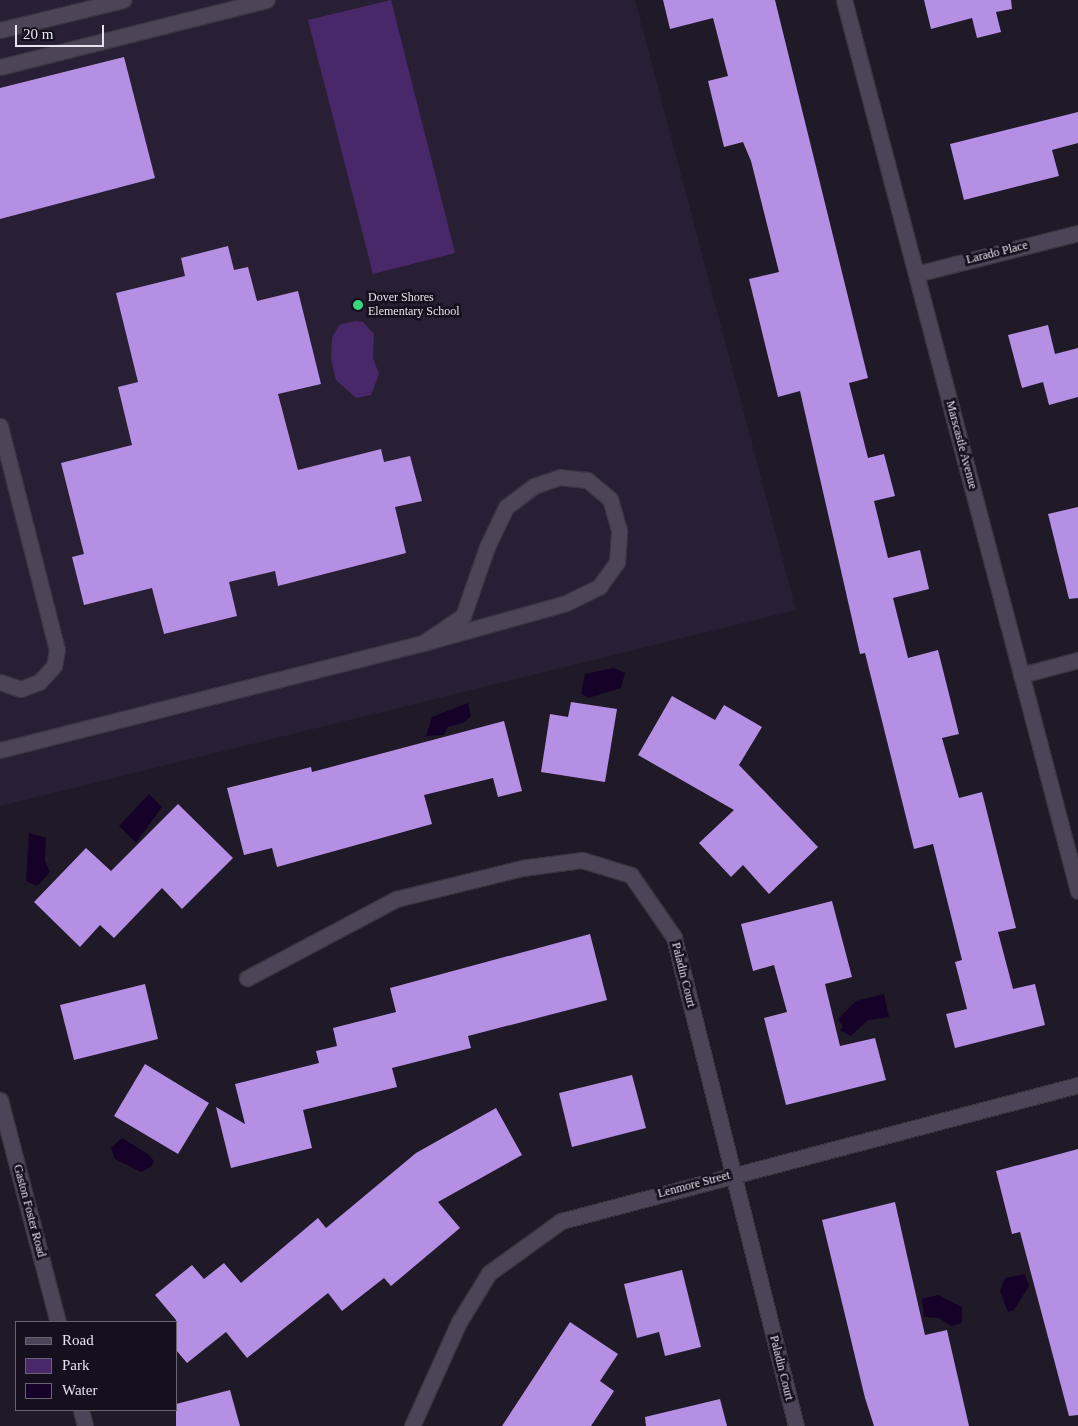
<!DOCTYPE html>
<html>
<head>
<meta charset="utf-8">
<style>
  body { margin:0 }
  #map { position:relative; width:1078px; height:1426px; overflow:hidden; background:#1f1928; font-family:Georgia,serif }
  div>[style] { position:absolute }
  .built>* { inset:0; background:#291f34 }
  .green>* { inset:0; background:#482869 }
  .water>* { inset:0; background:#160228 }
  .building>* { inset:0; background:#b58fe4 }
  .roads { filter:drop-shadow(1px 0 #3a3541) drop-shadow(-1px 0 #3a3541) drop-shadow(0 1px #3a3541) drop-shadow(0 -1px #3a3541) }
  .minor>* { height:15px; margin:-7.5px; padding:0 7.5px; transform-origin:7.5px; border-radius:7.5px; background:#4d4557 }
  .dots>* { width:14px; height:14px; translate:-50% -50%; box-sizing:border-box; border:2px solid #16101e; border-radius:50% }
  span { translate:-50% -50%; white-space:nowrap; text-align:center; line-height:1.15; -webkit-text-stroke:5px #16101e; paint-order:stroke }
  .street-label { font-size:12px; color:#e7e2ed }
  .poi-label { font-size:12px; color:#e7e2ed }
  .left { translate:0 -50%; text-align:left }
  .legend { position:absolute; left:15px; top:1321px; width:162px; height:90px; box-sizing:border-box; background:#16101e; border:1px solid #6a6471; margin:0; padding:6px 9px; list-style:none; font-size:15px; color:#e7e2ed }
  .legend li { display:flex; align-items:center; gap:10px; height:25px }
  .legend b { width:25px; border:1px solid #6a6471 }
  .scale { position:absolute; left:15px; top:25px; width:89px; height:22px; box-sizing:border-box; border:2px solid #e7e2ed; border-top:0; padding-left:6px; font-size:15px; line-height:18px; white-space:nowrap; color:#e7e2ed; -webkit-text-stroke:4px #16101e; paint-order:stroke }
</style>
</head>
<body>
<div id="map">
  <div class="built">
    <i style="clip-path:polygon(0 0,635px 0,796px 610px,0 806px)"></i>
  </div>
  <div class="green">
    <i style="clip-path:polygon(391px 0,455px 253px,373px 274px,308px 20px)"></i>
    <i style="clip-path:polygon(355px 321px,363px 322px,374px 334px,373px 358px,379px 374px,371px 395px,356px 398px,336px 380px,331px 359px,332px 338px,339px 325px)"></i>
  </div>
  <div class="water">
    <i style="clip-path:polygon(614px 668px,625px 673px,621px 688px,588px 698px,581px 693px,585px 674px)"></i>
    <i style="clip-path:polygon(468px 703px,471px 716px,463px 723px,448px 727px,444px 735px,426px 736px,432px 717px)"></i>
    <i style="clip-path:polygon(149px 794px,162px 807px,136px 843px,119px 826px)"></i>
    <i style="clip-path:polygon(29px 833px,46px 838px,45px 861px,50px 872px,37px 886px,26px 881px)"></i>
    <i style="clip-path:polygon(884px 994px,889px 1017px,868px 1020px,851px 1036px,840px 1030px,843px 1027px,838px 1019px,856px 1001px)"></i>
    <i style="clip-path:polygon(122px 1138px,148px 1154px,154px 1161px,151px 1167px,141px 1172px,115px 1159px,111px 1148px)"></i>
    <i style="clip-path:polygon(1025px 1274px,1029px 1286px,1014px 1310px,1008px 1312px,1000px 1291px,1003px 1283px,1005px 1278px)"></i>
    <i style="clip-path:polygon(938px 1295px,962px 1307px,962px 1323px,951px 1326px,939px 1318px,924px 1317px,922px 1299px)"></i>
  </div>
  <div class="building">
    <i style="clip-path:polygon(663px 0,775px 0,868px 378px,849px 383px,868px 458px,884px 454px,895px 496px,874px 501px,888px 558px,920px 550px,929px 589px,893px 598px,908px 658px,938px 650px,959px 734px,942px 738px,959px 798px,982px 792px,1016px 928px,998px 932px,1013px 989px,1035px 984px,1045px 1025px,955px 1048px,946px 1014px,967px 1009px,955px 962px,962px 960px,933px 844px,914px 849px,865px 653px,860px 654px,800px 391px,778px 397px,749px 279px,779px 272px,751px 161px,743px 142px,724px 147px,708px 81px,728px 76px,713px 18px,670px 29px)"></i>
    <i style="clip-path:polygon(924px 0,1011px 0,1012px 9px,996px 12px,1001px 32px,977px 38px,972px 18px,931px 29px)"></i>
    <i style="clip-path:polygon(124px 57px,155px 178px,0 219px,0 88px)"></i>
    <i style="clip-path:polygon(1078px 112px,1078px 143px,1052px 150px,1059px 176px,964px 200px,950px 144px)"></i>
    <i style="clip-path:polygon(228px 246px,234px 270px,248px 267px,257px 301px,298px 291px,321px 384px,278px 394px,298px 470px,381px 449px,384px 462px,410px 456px,422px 501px,395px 507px,406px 553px,278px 586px,275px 571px,229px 582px,237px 616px,164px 634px,152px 588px,84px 605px,72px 557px,84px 554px,61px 463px,132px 445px,118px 387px,138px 382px,116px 293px,185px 276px,181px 258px)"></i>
    <i style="clip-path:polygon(1048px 325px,1055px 354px,1078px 348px,1078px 397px,1049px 405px,1043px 382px,1022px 388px,1008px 335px)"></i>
    <i style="clip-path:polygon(1078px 507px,1078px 598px,1069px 599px,1048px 514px)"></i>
    <i style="clip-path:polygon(672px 696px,715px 720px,724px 705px,762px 727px,739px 765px,818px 847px,769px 894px,743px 865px,731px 877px,699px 843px,734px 810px,638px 755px)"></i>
    <i style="clip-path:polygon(571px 702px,617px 709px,605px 782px,541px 772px,550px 714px,568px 717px)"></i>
    <i style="clip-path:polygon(504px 721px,522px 791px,498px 797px,493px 778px,424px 795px,432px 824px,277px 867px,272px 848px,244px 855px,227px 788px,311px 767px,312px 772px)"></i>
    <i style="clip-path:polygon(178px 804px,233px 858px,182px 909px,162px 888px,114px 938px,100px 925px,80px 947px,34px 902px,86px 848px,111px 871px)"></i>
    <i style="clip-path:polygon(832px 901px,852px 977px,825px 984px,840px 1046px,875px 1038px,886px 1080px,786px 1105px,764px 1018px,787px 1012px,774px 965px,753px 971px,741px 924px)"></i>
    <i style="clip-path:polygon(590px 934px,607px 1000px,468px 1036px,471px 1048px,392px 1068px,397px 1087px,303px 1110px,312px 1148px,231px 1168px,216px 1107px,245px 1124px,235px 1084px,319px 1063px,316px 1051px,337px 1046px,333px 1028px,396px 1012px,390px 988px)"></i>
    <i style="clip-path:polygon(145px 984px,158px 1039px,74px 1060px,60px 1005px)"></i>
    <i style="clip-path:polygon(145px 1064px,209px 1103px,178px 1154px,114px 1116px)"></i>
    <i style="clip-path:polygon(632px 1075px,646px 1128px,572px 1147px,559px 1093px)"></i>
    <i style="clip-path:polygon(496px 1108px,522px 1155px,438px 1202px,460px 1228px,391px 1286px,384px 1278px,342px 1311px,328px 1293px,247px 1358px,226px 1332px,187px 1363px,176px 1350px,176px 1320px,155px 1295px,192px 1265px,204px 1279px,224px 1263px,241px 1283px,318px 1218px,326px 1228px,416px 1153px)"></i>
    <i style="clip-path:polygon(1078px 1149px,1078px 1415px,1069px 1416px,1020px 1232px,1012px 1234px,996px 1171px)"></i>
    <i style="clip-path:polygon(895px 1202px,925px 1335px,947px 1330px,969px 1426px,874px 1426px,865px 1398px,822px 1220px)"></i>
    <i style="clip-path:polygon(682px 1270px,701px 1347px,665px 1356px,659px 1332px,637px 1338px,624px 1284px)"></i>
    <i style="clip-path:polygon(570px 1322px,618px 1354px,600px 1381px,614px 1391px,591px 1426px,502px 1426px)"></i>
    <i style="clip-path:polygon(230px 1390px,240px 1426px,176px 1426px,176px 1404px)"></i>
    <i style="clip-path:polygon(720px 1399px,727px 1426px,646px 1426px,645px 1417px)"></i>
  </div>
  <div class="roads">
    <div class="minor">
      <i style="left:844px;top:0;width:921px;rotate:75.28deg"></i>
      <i style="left:0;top:30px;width:127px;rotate:-13.7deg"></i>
      <i style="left:0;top:67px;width:275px;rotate:-14.1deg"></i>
      <i style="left:916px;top:274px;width:167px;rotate:-14.2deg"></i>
      <i style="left:0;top:426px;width:230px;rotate:75.7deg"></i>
      <i style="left:57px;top:649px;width:17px;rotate:100deg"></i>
      <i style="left:54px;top:666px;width:22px;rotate:133deg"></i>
      <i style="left:39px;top:682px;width:19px;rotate:159deg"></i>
      <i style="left:21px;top:689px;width:22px;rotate:-162deg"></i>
      <i style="left:1021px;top:675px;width:59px;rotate:-14.7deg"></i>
      <i style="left:0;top:750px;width:436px;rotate:-14.2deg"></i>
      <i style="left:423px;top:643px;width:148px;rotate:-15.6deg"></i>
      <i style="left:566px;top:603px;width:37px;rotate:-26deg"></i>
      <i style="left:599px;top:587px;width:31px;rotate:-54deg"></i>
      <i style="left:617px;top:562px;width:32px;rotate:-86deg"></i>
      <i style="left:619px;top:530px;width:32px;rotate:-106deg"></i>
      <i style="left:610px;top:499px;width:30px;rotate:-140deg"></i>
      <i style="left:587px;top:480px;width:27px;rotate:-174deg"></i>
      <i style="left:560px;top:477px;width:28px;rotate:161deg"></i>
      <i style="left:534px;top:486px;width:35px;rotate:143deg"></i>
      <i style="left:506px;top:507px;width:44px;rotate:115.4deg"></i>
      <i style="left:487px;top:547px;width:73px;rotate:109.2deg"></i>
      <i style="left:463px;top:616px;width:48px;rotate:146deg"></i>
      <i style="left:247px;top:978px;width:169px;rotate:-27.9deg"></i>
      <i style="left:396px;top:899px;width:130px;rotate:-13.8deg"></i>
      <i style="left:522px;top:868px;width:61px;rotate:-7.6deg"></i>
      <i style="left:582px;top:860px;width:51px;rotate:17deg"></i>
      <i style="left:631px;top:875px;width:75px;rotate:55.3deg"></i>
      <i style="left:674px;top:937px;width:504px;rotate:75.99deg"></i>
      <i style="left:0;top:1100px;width:229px;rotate:75.4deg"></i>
      <i style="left:81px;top:1410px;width:16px;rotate:76deg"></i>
      <i style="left:412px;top:1426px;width:114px;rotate:-65.7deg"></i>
      <i style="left:459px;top:1322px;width:57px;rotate:-58.5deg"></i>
      <i style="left:489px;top:1273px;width:89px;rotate:-35.8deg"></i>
      <i style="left:561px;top:1221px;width:535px;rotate:-14.74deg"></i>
    </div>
  </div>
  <div class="dots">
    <i style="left:358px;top:305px;background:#38d880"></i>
  </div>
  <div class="street-label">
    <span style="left:997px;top:253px;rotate:-14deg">Larado Place</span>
    <span style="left:961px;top:445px;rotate:75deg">Marscastle Avenue</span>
    <span style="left:683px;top:975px;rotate:76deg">Paladin Court</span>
    <span style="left:694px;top:1185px;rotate:-15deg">Lenmore Street</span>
    <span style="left:29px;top:1211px;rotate:75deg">Gaston Foster Road</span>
    <span style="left:781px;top:1368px;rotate:76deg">Paladin Court</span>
  </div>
  <div class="poi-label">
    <span class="left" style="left:368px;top:305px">Dover Shores<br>Elementary School</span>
  </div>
  <ul class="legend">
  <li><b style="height:6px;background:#4d4557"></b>Road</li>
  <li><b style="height:14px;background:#482869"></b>Park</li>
  <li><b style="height:14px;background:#160228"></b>Water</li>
  </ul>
  <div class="scale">20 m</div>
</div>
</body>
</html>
